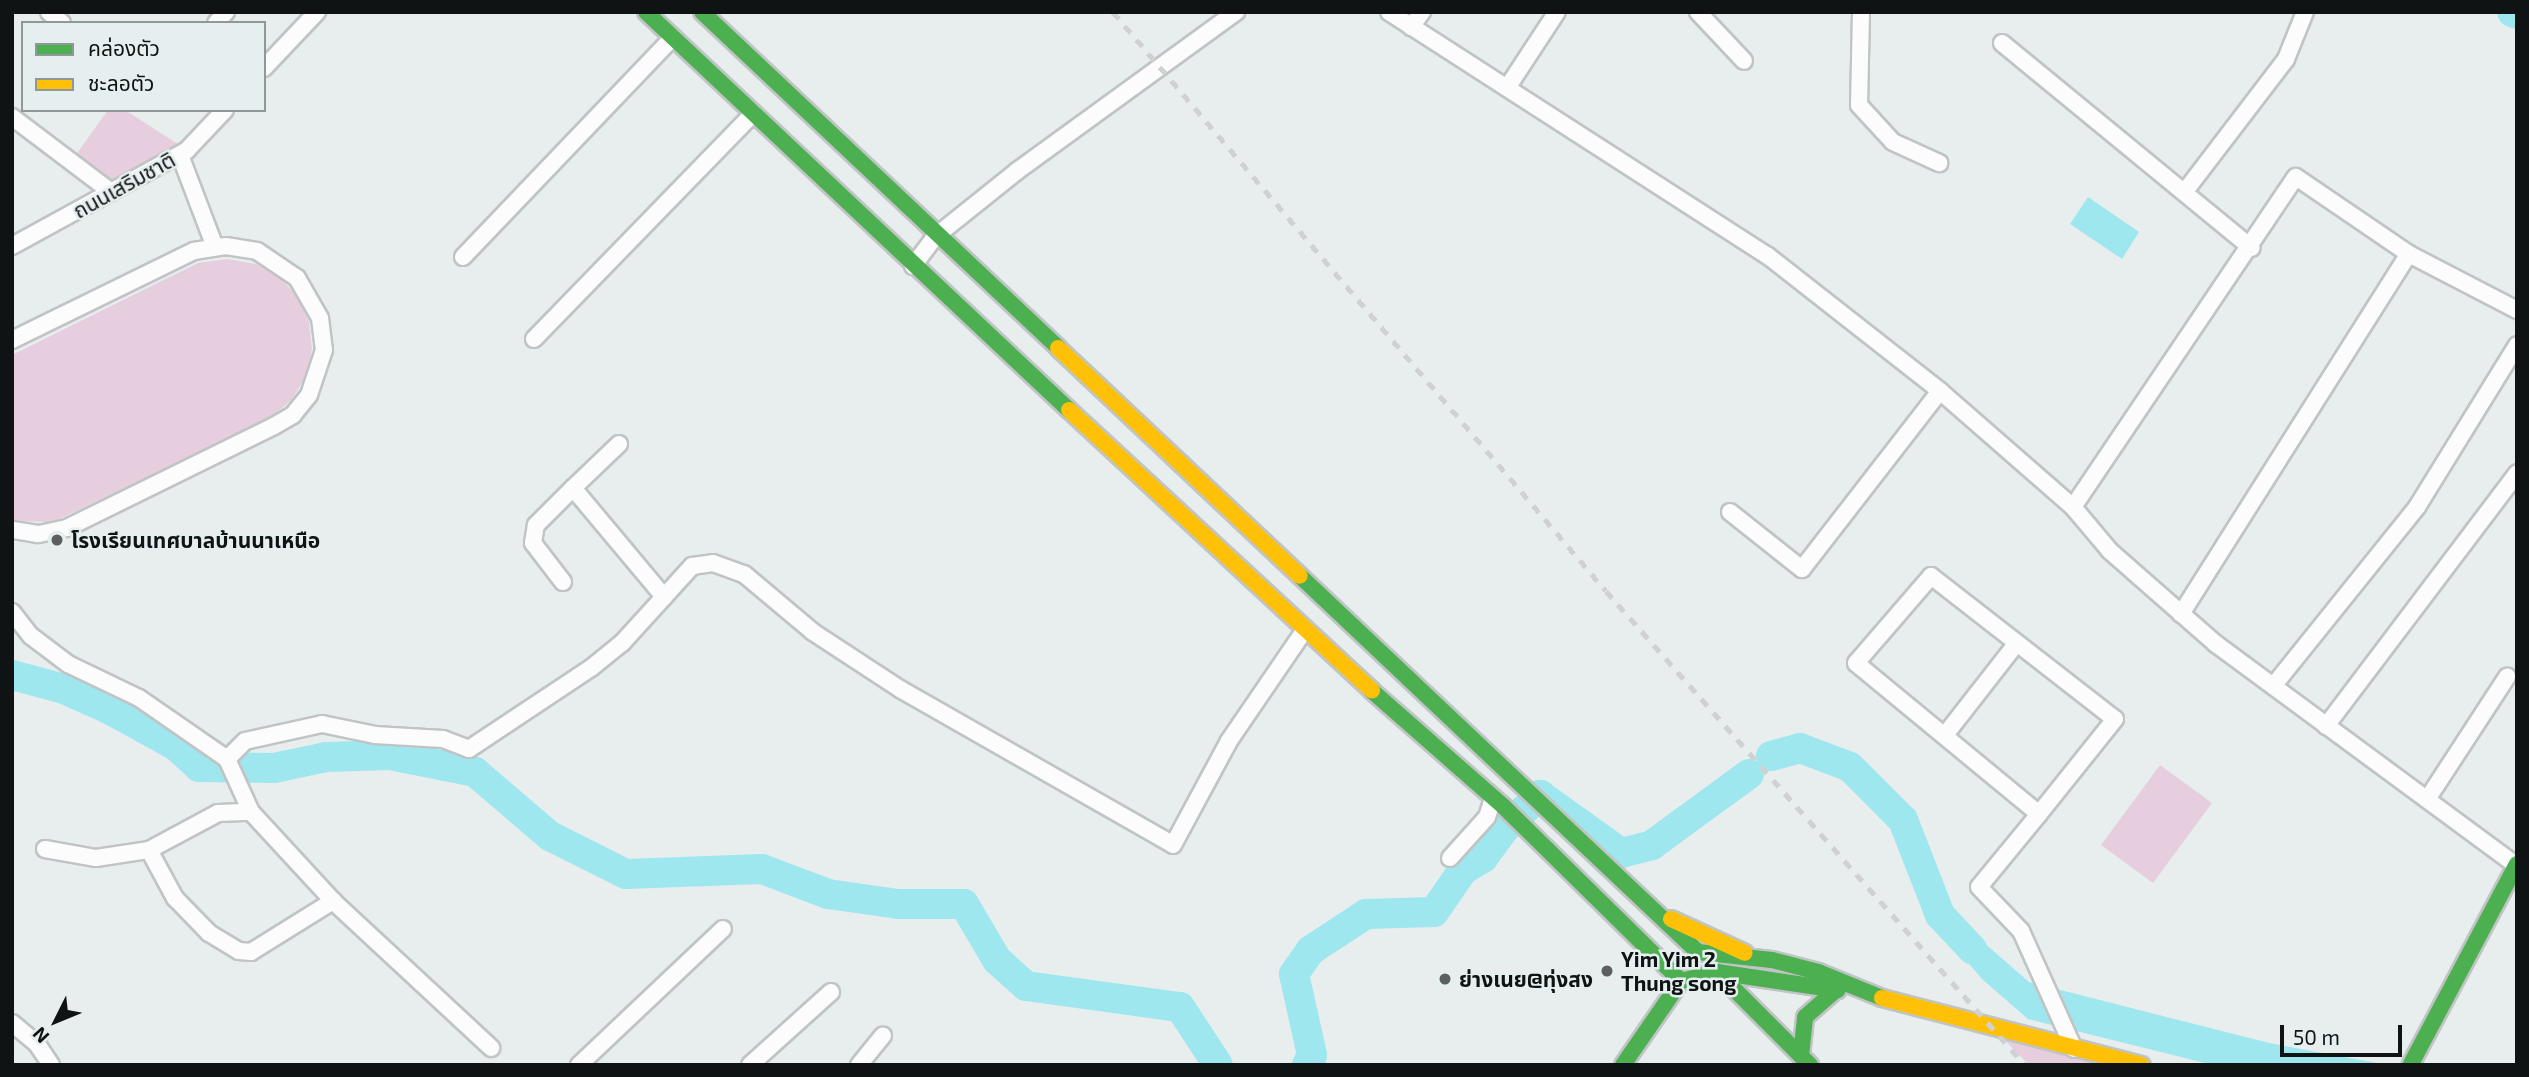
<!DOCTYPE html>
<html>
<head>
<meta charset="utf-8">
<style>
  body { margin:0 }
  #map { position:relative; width:2529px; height:1077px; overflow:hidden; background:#e8edee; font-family:"Exo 2","Noto Sans Thai",sans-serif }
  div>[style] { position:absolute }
  .green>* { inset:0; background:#e7cede }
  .water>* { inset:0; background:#9ee7ef }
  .river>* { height:30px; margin:-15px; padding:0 15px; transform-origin:15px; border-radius:15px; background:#9ee7ef }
  .roads { filter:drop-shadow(2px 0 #c0c4c5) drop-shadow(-2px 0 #c0c4c5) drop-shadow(0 2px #c0c4c5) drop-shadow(0 -2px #c0c4c5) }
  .street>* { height:16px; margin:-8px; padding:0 8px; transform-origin:8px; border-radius:8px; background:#fcfcfc }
  .fast>* { height:16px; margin:-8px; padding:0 8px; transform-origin:8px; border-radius:8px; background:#4caf50 }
  .slow>* { height:16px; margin:-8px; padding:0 8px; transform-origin:8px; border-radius:8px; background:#ffc107 }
  .rail>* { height:5px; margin-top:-2.5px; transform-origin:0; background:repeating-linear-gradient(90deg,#d0d1d1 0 9px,transparent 0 18px) }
  .dots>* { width:19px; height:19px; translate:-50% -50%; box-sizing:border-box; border:4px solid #e6eff0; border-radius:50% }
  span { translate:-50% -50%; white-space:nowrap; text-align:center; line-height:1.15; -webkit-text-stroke:5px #e6eff0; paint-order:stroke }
  .street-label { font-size:21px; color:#101314 }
  .poi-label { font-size:21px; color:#101314; font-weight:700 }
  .left { translate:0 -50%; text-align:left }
  .frame { position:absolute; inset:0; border:14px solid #101314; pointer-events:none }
  .legend { position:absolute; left:21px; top:21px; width:245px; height:91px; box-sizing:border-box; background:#e6eff0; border:2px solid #909798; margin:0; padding:9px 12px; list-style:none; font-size:21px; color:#101314 }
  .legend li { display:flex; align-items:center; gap:14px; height:35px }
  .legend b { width:35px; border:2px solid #909798 }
  .north { position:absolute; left:21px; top:986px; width:70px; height:70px; -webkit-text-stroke:5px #e6eff0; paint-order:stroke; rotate:227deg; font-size:19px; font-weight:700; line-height:28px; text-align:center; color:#101314 }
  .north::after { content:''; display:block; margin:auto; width:24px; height:32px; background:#101314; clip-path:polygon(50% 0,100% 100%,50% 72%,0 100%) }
  .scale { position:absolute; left:2280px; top:1025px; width:122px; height:32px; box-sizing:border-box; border:4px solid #101314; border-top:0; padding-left:9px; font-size:21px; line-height:24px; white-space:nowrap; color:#101314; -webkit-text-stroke:5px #e6eff0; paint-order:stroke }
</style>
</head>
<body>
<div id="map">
  <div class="green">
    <i style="clip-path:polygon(108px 110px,125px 110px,187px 150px,111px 192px,70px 163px)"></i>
    <i style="clip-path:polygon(227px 259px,256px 264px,280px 278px,298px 297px,309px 322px,312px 349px,306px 376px,292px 399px,272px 417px,53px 522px,12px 521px,12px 355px,198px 263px)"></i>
    <i style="clip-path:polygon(2160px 765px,2212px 803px,2153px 883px,2101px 845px)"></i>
    <i style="clip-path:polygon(1994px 1029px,2142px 1065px,2029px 1065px)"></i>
  </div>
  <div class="water">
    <i style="clip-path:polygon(2088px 197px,2139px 232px,2122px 259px,2070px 224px)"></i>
    <i style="clip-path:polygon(1951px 914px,2029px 982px,2269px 1043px,2388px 1065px,2213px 1065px,2028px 1019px,1982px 979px,1937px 926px)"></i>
  </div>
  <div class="river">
    <i style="left:2512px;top:12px;width:5px;rotate:22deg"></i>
    <i style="left:12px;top:675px;width:54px;rotate:15.1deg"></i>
    <i style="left:64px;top:689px;width:49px;rotate:24deg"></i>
    <i style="left:109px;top:709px;width:77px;rotate:28.9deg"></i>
    <i style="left:176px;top:746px;width:31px;rotate:42deg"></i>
    <i style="left:199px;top:767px;width:75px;rotate:0.8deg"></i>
    <i style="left:274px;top:768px;width:53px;rotate:-11.9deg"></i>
    <i style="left:326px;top:757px;width:64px;rotate:-1.8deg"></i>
    <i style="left:390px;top:755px;width:87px;rotate:11.3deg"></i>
    <i style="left:475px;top:772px;width:99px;rotate:40.5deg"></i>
    <i style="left:550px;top:836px;width:85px;rotate:26.6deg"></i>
    <i style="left:626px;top:874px;width:136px;rotate:-2.1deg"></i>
    <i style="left:762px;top:869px;width:71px;rotate:20.7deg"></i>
    <i style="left:828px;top:894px;width:71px;rotate:8.1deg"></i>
    <i style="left:898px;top:904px;width:66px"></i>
    <i style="left:964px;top:904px;width:65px;rotate:59.5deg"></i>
    <i style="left:997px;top:960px;width:39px;rotate:42deg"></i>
    <i style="left:1026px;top:986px;width:155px;rotate:7.8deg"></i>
    <i style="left:1180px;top:1007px;width:69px;rotate:56.8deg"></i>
    <i style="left:1771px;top:756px;width:30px;rotate:-15deg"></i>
    <i style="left:1800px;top:748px;width:53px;rotate:20.8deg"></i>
    <i style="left:1850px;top:767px;width:75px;rotate:45deg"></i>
    <i style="left:1903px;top:820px;width:102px;rotate:68.7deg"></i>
    <i style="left:1940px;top:915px;width:47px;rotate:46.7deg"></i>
    <i style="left:1307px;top:1065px;width:11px;rotate:-63deg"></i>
    <i style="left:1312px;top:1055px;width:83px;rotate:-102.5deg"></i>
    <i style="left:1294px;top:974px;width:29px;rotate:-55deg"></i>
    <i style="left:1311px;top:950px;width:66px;rotate:-33.2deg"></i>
    <i style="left:1366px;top:914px;width:68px;rotate:-1.7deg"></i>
    <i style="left:1434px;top:912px;width:51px;rotate:-55.4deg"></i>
    <i style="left:1463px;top:870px;width:23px;rotate:-31deg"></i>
    <i style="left:1483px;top:858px;width:36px;rotate:-54deg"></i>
    <i style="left:1504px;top:829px;width:50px;rotate:-43.4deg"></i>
    <i style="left:1540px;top:795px;width:100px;rotate:35.6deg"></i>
    <i style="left:1621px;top:853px;width:32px;rotate:-14deg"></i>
    <i style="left:1652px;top:845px;width:120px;rotate:-36.2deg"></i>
  </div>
  <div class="roads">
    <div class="street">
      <i style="left:49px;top:12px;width:17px;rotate:40deg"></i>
      <i style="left:1389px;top:12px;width:451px;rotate:32.8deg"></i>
      <i style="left:1768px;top:256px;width:219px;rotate:38.1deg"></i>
      <i style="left:1940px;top:391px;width:176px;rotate:41.1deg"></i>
      <i style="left:2073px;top:507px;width:57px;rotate:49.9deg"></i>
      <i style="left:2110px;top:551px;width:141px;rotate:41.3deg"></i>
      <i style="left:2216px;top:644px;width:373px;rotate:36.4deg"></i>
      <i style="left:1698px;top:12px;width:67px;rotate:46.8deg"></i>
      <i style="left:1861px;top:12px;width:93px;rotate:91.2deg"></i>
      <i style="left:1859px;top:105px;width:50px;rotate:47.4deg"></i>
      <i style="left:1893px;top:142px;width:51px;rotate:24.5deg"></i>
      <i style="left:216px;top:23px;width:15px;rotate:-48deg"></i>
      <i style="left:1411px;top:27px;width:19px;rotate:-54deg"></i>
      <i style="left:2002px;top:43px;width:323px;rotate:39.4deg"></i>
      <i style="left:264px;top:68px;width:77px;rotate:-46.6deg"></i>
      <i style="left:1507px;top:88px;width:91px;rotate:-56.7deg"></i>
      <i style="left:12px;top:117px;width:124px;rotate:37.1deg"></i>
      <i style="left:180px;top:155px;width:98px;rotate:69.2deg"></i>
      <i style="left:2186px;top:190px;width:165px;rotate:-52.6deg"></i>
      <i style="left:2286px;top:59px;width:51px;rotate:-68deg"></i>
      <i style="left:12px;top:246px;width:200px;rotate:-28.7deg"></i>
      <i style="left:187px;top:150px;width:55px;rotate:-46.5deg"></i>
      <i style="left:463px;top:257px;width:304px;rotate:-46.3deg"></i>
      <i style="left:913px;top:266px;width:38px;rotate:-53deg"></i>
      <i style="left:936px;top:236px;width:104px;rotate:-38.7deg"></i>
      <i style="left:1017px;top:171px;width:271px;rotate:-36deg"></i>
      <i style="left:534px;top:339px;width:315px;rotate:-45.8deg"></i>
      <i style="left:12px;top:340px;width:203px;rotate:-26.1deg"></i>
      <i style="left:194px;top:251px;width:32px;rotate:-9deg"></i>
      <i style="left:226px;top:246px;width:31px;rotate:9deg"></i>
      <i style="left:257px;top:251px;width:48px;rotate:34deg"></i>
      <i style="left:297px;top:278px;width:46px;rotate:60.1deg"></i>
      <i style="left:320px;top:318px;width:32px;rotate:83deg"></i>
      <i style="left:324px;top:350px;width:47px;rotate:108.4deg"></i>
      <i style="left:309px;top:395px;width:26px;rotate:129deg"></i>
      <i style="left:293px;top:415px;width:22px;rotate:150deg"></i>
      <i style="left:274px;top:426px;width:231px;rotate:153.8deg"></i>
      <i style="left:67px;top:528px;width:30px;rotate:168deg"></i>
      <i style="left:38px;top:534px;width:26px;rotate:-171deg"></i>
      <i style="left:619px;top:444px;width:64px;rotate:136.3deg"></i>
      <i style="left:573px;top:488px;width:142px;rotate:50.1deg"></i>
      <i style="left:2073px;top:507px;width:398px;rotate:-56deg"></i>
      <i style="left:2296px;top:177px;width:137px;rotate:34.3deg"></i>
      <i style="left:2409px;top:254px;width:122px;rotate:27.4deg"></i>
      <i style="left:1730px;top:512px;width:92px;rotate:38.4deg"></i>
      <i style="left:1802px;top:569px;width:225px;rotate:-52.2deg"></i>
      <i style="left:563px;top:582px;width:49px;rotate:-127.6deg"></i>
      <i style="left:533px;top:543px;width:18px;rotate:-81deg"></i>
      <i style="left:536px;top:525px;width:52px;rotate:-45deg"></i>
      <i style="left:12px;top:612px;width:31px;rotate:52deg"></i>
      <i style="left:31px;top:636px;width:46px;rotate:37.1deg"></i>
      <i style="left:68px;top:664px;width:79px;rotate:25.6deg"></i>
      <i style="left:139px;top:698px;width:107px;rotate:34.7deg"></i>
      <i style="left:227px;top:759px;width:58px;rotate:65.6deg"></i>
      <i style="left:251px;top:812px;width:121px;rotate:47.3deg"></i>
      <i style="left:333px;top:901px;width:216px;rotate:42.9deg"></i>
      <i style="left:2181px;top:614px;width:426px;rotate:-57.7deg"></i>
      <i style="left:2274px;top:685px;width:228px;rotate:-51.2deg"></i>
      <i style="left:2417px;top:507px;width:190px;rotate:-58.3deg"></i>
      <i style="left:2326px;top:726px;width:317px;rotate:-52.9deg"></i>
      <i style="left:1945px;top:735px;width:115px;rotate:-52deg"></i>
      <i style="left:227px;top:759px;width:25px;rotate:-45deg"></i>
      <i style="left:245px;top:741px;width:79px;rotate:-12.4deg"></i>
      <i style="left:322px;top:724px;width:54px;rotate:11.7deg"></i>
      <i style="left:375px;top:735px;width:68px;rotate:3.4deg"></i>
      <i style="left:443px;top:739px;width:28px;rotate:21deg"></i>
      <i style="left:469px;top:749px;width:146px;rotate:-33.6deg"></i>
      <i style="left:591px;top:668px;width:40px;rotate:-39deg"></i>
      <i style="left:622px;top:643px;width:104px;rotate:-47.7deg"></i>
      <i style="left:692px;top:566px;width:21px;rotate:-8deg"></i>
      <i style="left:713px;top:563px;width:33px;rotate:20deg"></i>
      <i style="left:744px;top:574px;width:90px;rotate:40deg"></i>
      <i style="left:813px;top:632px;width:104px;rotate:33.2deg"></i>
      <i style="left:900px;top:689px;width:314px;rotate:29.7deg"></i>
      <i style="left:1173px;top:845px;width:118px;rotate:-61.7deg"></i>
      <i style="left:1229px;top:741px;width:133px;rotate:-55.7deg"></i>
      <i style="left:2428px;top:798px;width:145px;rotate:-56.9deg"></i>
      <i style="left:2039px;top:814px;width:237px;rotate:-140.5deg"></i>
      <i style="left:1856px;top:663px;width:115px;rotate:-49.2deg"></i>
      <i style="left:1931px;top:576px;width:233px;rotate:37.9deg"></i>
      <i style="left:2115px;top:719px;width:122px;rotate:128.7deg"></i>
      <i style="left:2039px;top:814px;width:94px;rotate:129.4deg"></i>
      <i style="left:1979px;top:887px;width:61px;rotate:46.3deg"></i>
      <i style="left:2021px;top:931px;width:129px;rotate:65.8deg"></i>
      <i style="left:45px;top:849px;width:52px;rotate:10deg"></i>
      <i style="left:96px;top:858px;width:54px;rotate:-8.6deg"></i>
      <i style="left:149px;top:850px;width:78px;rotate:-28.2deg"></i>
      <i style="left:218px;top:813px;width:33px;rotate:-2deg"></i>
      <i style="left:149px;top:850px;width:55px;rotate:61.6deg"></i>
      <i style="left:175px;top:898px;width:49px;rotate:45.8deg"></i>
      <i style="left:209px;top:933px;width:35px;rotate:31deg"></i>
      <i style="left:239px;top:951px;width:12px;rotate:5deg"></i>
      <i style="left:251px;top:952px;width:97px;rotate:-31.9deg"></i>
      <i style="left:1450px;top:858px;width:55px;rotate:-47.9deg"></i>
      <i style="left:1487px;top:817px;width:20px;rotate:-72deg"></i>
      <i style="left:12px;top:1023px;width:33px;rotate:40deg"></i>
      <i style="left:37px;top:1044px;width:25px;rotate:56deg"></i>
      <i style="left:579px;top:1065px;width:198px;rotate:-43.4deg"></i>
      <i style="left:750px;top:1065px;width:109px;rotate:-42deg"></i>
      <i style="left:859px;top:1065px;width:38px;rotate:-51deg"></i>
    </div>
    <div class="fast">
      <i style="left:646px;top:12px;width:581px;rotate:43.26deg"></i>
      <i style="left:702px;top:12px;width:490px;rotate:43.3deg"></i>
      <i style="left:1300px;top:576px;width:548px;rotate:43.37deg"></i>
      <i style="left:1698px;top:952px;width:74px;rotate:6.2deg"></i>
      <i style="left:1772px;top:960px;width:48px;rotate:14.6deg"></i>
      <i style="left:1818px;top:972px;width:69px;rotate:22.1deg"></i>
      <i style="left:1372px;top:691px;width:174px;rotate:41.3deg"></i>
      <i style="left:1503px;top:806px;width:250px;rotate:44.5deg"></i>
      <i style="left:1681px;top:981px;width:37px;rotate:-14deg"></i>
      <i style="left:1717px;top:972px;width:122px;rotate:8.5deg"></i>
      <i style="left:1717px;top:972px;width:132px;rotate:45deg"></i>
      <i style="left:1801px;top:1056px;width:39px;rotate:-84deg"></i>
      <i style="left:1805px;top:1017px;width:41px;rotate:-41.1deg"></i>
      <i style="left:2411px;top:1064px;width:226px;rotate:-62.1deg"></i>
      <i style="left:1623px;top:1065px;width:102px;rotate:-55.4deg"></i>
    </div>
    <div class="slow">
      <i style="left:1058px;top:348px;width:332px;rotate:43.3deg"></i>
      <i style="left:1069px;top:410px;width:413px;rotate:42.8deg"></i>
      <i style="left:1671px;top:919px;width:81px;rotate:24.7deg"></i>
      <i style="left:1882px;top:998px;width:268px;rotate:14.5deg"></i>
    </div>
  </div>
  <div class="rail">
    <i style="left:1113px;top:12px;width:760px;rotate:49.59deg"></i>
    <i style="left:1606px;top:591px;width:633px;rotate:48.52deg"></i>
  </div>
  <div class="dots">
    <i style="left:57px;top:540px;background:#5c5f60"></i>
    <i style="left:1607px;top:971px;background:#5c5f60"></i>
    <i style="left:1445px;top:979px;background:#5c5f60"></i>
  </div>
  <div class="street-label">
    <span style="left:124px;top:185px;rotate:-29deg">ถนนเสริมชาติ</span>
  </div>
  <div class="poi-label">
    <span class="left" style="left:71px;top:540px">โรงเรียนเทศบาลบ้านนาเหนือ</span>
    <span class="left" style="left:1621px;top:971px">Yim Yim 2<br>Thung song</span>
    <span class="left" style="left:1459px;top:979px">ย่างเนย@ทุ่งสง</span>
  </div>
  <div class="frame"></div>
  <ul class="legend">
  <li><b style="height:9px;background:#4caf50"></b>คล่องตัว</li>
  <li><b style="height:9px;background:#ffc107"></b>ชะลอตัว</li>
  </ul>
  <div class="north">N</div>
  <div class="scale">50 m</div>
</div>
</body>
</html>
